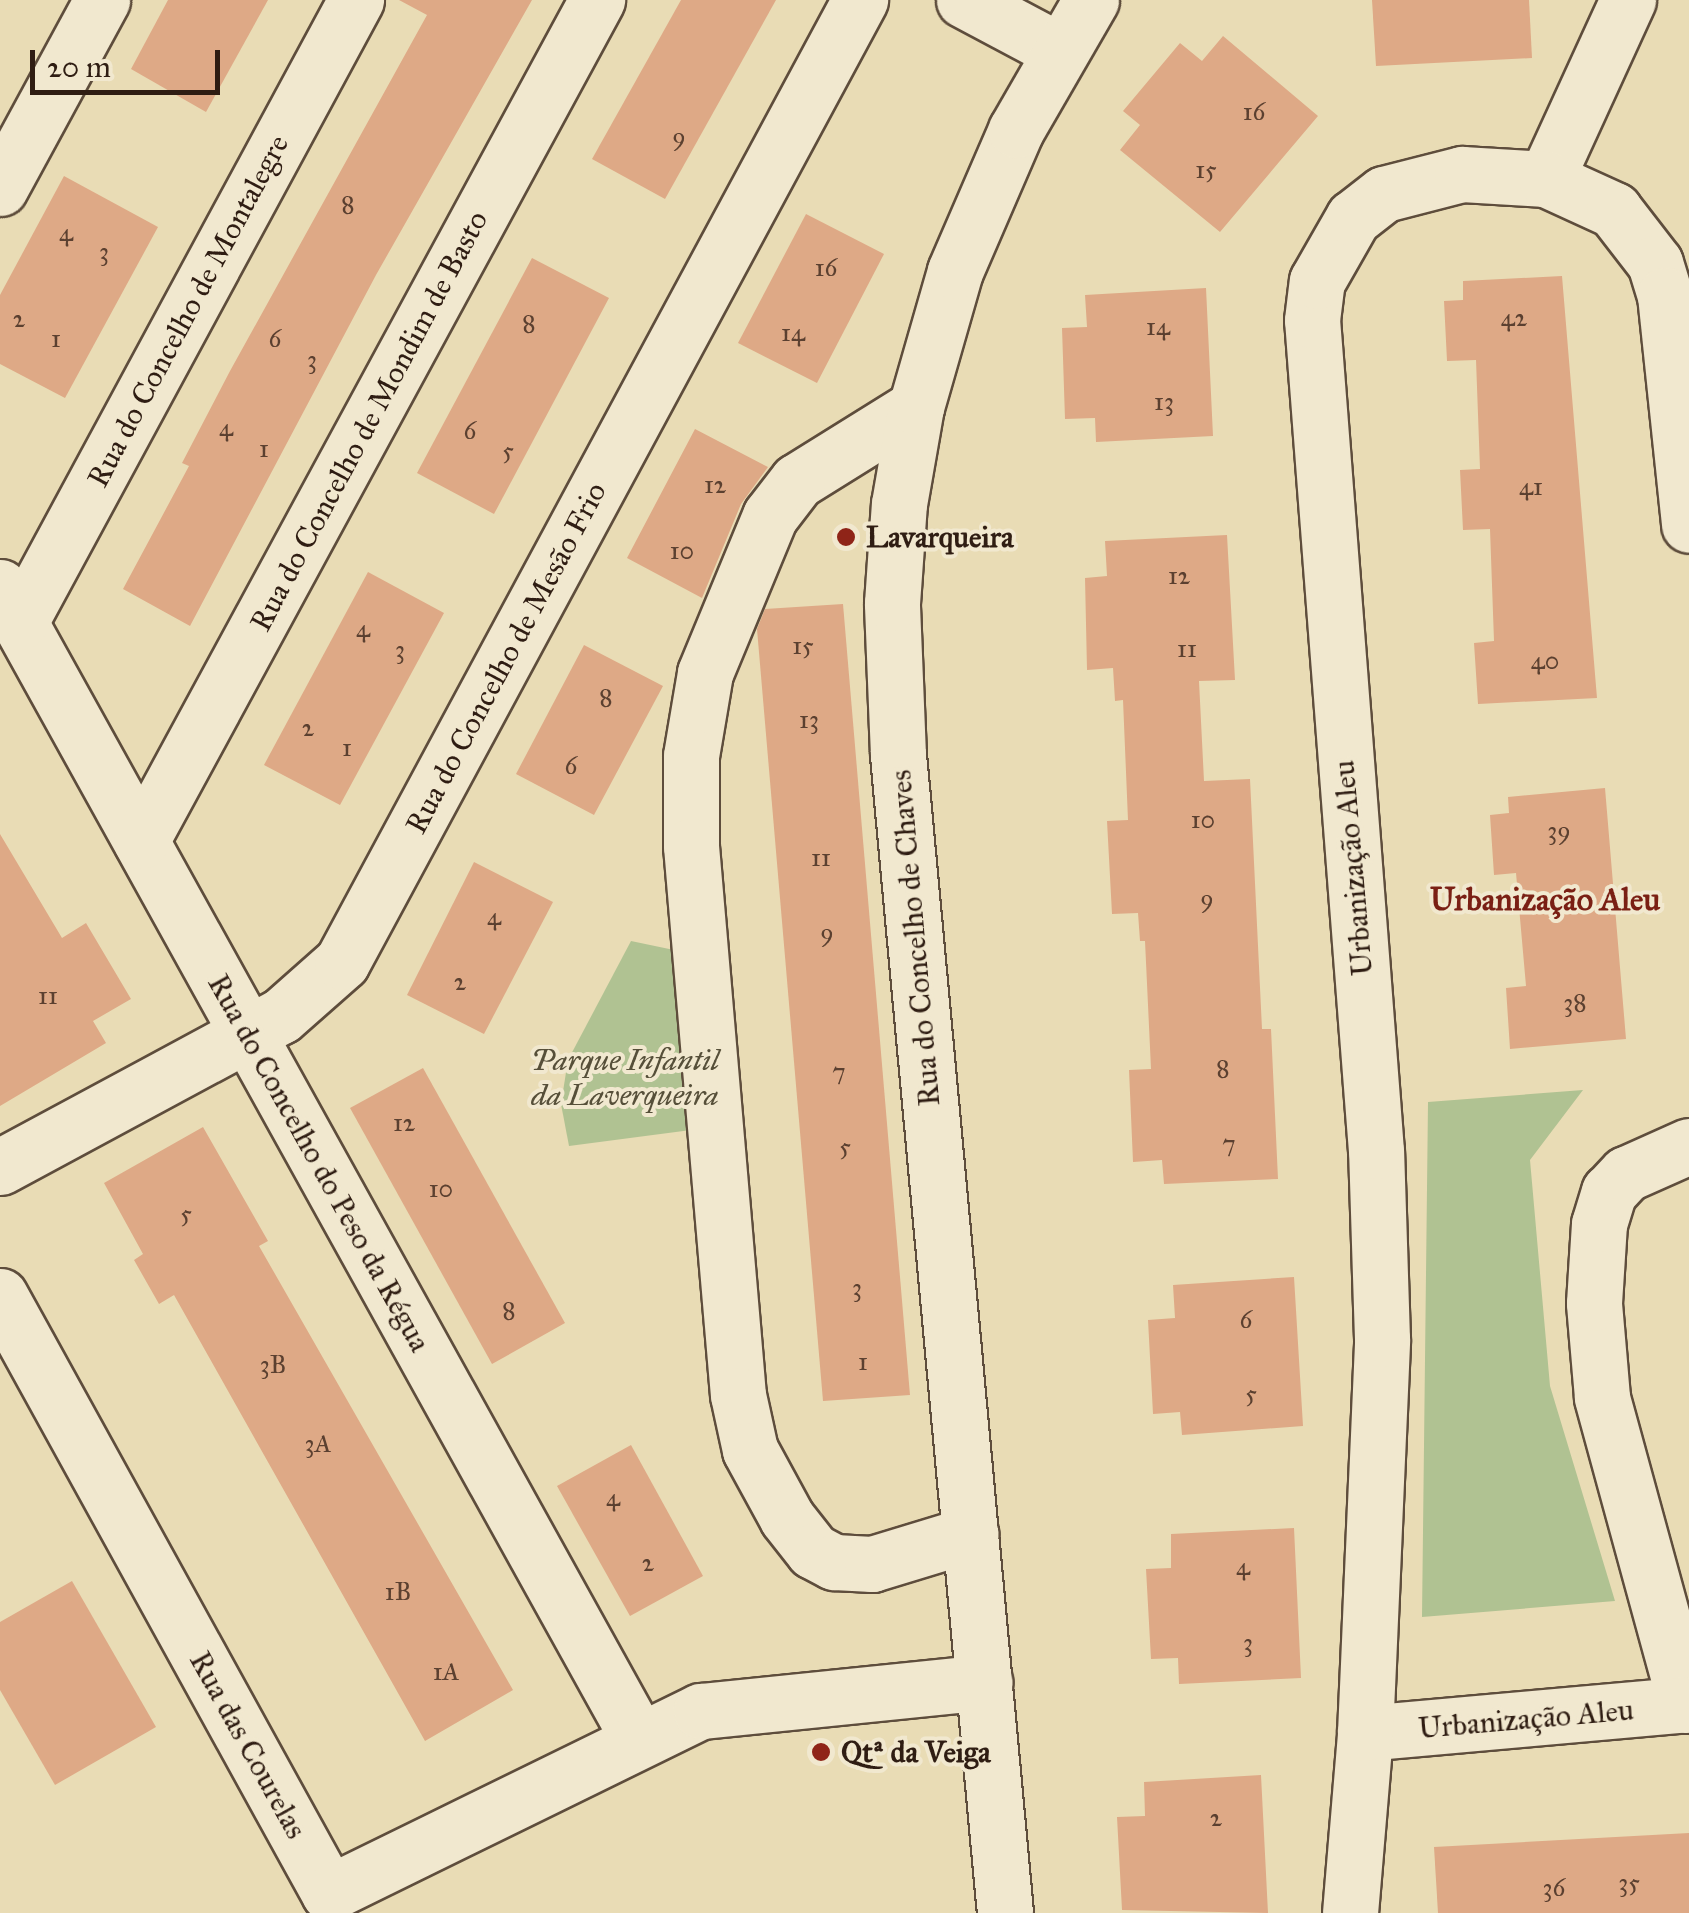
<!DOCTYPE html>
<html>
<head>
<meta charset="utf-8">
<style>
  body { margin:0 }
  #map { position:relative; width:1689px; height:1913px; overflow:hidden; background:#e9dcb5; font-family:"IM FELL Great Primer",serif }
  div>[style] { position:absolute }
  .green>* { inset:0; background:#b0c292 }
  .building>* { inset:0; background:#dea986 }
  .roads { filter:drop-shadow(2px 0 #5e4d3c) drop-shadow(-2px 0 #5e4d3c) drop-shadow(0 2px #5e4d3c) drop-shadow(0 -2px #5e4d3c) }
  .minor>* { height:55px; margin:-27.5px; padding:0 27.5px; transform-origin:27.5px; border-radius:27.5px; background:#f1e8cf }
  .tertiary>* { height:55px; margin:-27.5px; padding:0 27.5px; transform-origin:27.5px; border-radius:27.5px; background:#f1e8cf }
  .dots>* { width:28px; height:28px; translate:-50% -50%; box-sizing:border-box; border:5px solid #f1e8cf; border-radius:50% }
  span { translate:-50% -50%; white-space:nowrap; text-align:center; line-height:1.15; -webkit-text-stroke:8px #f1e8cf; paint-order:stroke }
  .number-label { font-size:25px; color:#5b4030 }
  .number-label span { -webkit-text-stroke-width:0 }
  .street-label { font-size:30px; color:#2f1d13 }
  .poi-label { font-size:30px; color:#2f1d13; font-weight:700 }
  .left { translate:0 -50%; text-align:left }
  .park-label { font-size:30px; color:#564f39; font-style:italic }
  .neighbourhood-label { font-size:32px; color:#7a1f14; font-weight:700 }
  .scale { position:absolute; left:30px; top:50px; width:190px; height:45px; box-sizing:border-box; border:5px solid #2f1d13; border-top:0; padding-left:12px; font-size:30px; line-height:35px; white-space:nowrap; color:#2f1d13; -webkit-text-stroke:8px #f1e8cf; paint-order:stroke }
</style>
</head>
<body>
<div id="map">
  <div class="green">
    <i style="clip-path:polygon(631px 941px,674px 950px,691px 1130px,569px 1146px,561px 1104px,568px 1060px)"></i>
    <i style="clip-path:polygon(1583px 1090px,1530px 1160px,1550px 1386px,1615px 1601px,1422px 1617px,1428px 1102px)"></i>
  </div>
  <div class="building">
    <i style="clip-path:polygon(168px 0,268px 0,206px 112px,131px 69px)"></i>
    <i style="clip-path:polygon(399px 0,532px 0,376px 275px,190px 626px,123px 589px,189px 466px,182px 463px,230px 371px,427px 15px)"></i>
    <i style="clip-path:polygon(681px 0,776px 0,665px 199px,592px 159px)"></i>
    <i style="clip-path:polygon(1372px 0,1529px 0,1532px 58px,1376px 66px)"></i>
    <i style="clip-path:polygon(1223px 36px,1318px 116px,1220px 232px,1120px 150px,1140px 125px,1123px 111px,1180px 43px,1202px 61px)"></i>
    <i style="clip-path:polygon(64px 176px,158px 227px,65px 398px,0 364px,0 295px)"></i>
    <i style="clip-path:polygon(806px 214px,884px 254px,817px 383px,738px 343px)"></i>
    <i style="clip-path:polygon(532px 258px,609px 298px,494px 514px,417px 473px)"></i>
    <i style="clip-path:polygon(1562px 276px,1597px 698px,1478px 704px,1474px 643px,1494px 641px,1490px 529px,1463px 530px,1460px 470px,1480px 469px,1476px 360px,1447px 361px,1444px 301px,1463px 300px,1463px 281px)"></i>
    <i style="clip-path:polygon(1206px 288px,1213px 436px,1096px 442px,1095px 418px,1065px 419px,1062px 328px,1087px 327px,1085px 295px)"></i>
    <i style="clip-path:polygon(695px 429px,768px 467px,741px 504px,702px 598px,627px 558px)"></i>
    <i style="clip-path:polygon(1227px 535px,1235px 680px,1199px 681px,1204px 781px,1250px 779px,1262px 1029px,1271px 1029px,1278px 1179px,1164px 1184px,1162px 1160px,1133px 1162px,1129px 1070px,1151px 1069px,1145px 941px,1140px 941px,1138px 913px,1112px 914px,1107px 821px,1128px 820px,1123px 700px,1115px 701px,1113px 668px,1087px 670px,1085px 578px,1107px 576px,1105px 541px)"></i>
    <i style="clip-path:polygon(368px 572px,444px 613px,340px 805px,264px 765px)"></i>
    <i style="clip-path:polygon(843px 604px,910px 1395px,823px 1401px,757px 629px,765px 609px)"></i>
    <i style="clip-path:polygon(584px 645px,663px 686px,594px 815px,516px 774px)"></i>
    <i style="clip-path:polygon(1605px 788px,1626px 1039px,1510px 1049px,1506px 988px,1526px 986px,1516px 873px,1494px 875px,1490px 815px,1509px 813px,1508px 797px)"></i>
    <i style="clip-path:polygon(0 834px,62px 938px,86px 923px,131px 999px,93px 1021px,106px 1043px,0 1106px)"></i>
    <i style="clip-path:polygon(474px 862px,553px 902px,484px 1034px,407px 995px)"></i>
    <i style="clip-path:polygon(423px 1068px,565px 1323px,492px 1364px,350px 1108px)"></i>
    <i style="clip-path:polygon(203px 1127px,268px 1241px,259px 1246px,513px 1690px,425px 1741px,174px 1295px,159px 1304px,134px 1260px,143px 1254px,104px 1183px)"></i>
    <i style="clip-path:polygon(1294px 1277px,1303px 1426px,1182px 1435px,1180px 1412px,1153px 1414px,1148px 1320px,1175px 1318px,1173px 1285px)"></i>
    <i style="clip-path:polygon(631px 1445px,703px 1576px,630px 1616px,557px 1486px)"></i>
    <i style="clip-path:polygon(1294px 1528px,1301px 1678px,1179px 1684px,1178px 1658px,1151px 1659px,1146px 1569px,1171px 1568px,1171px 1534px)"></i>
    <i style="clip-path:polygon(72px 1581px,156px 1727px,55px 1785px,0 1690px,0 1622px)"></i>
    <i style="clip-path:polygon(1261px 1775px,1268px 1913px,1122px 1910px,1117px 1817px,1145px 1816px,1144px 1782px)"></i>
    <i style="clip-path:polygon(1689px 1833px,1689px 1913px,1438px 1913px,1434px 1847px)"></i>
  </div>
  <div class="roads">
    <div class="minor">
      <i style="left:964px;top:0;width:109px;rotate:28deg"></i>
      <i style="left:1546px;top:179px;width:197px;rotate:-65.4deg"></i>
      <i style="left:0;top:188px;width:214px;rotate:-61.5deg"></i>
      <i style="left:916px;top:407px;width:140px;rotate:148.1deg"></i>
      <i style="left:797px;top:481px;width:44px;rotate:127.6deg"></i>
      <i style="left:770px;top:516px;width:170px;rotate:112.5deg"></i>
      <i style="left:705px;top:673px;width:84px;rotate:99.6deg"></i>
      <i style="left:691px;top:756px;width:90px;rotate:90deg"></i>
      <i style="left:691px;top:846px;width:551px;rotate:85.11deg"></i>
      <i style="left:738px;top:1395px;width:56px;rotate:77.7deg"></i>
      <i style="left:750px;top:1450px;width:77px;rotate:61.4deg"></i>
      <i style="left:787px;top:1518px;width:42px;rotate:51.8deg"></i>
      <i style="left:813px;top:1551px;width:24px;rotate:28deg"></i>
      <i style="left:834px;top:1562px;width:38px;rotate:3deg"></i>
      <i style="left:872px;top:1564px;width:103px;rotate:-16.9deg"></i>
      <i style="left:0;top:587px;width:1316px;rotate:61deg"></i>
      <i style="left:20px;top:622px;width:707px;rotate:-61.62deg"></i>
      <i style="left:141px;top:841px;width:957px;rotate:-61.53deg"></i>
      <i style="left:0;top:1167px;width:319px;rotate:-28.3deg"></i>
      <i style="left:281px;top:1016px;width:81px;rotate:-41.5deg"></i>
      <i style="left:342px;top:962px;width:1093px;rotate:-61.7deg"></i>
      <i style="left:0;top:1296px;width:682px;rotate:61.14deg"></i>
      <i style="left:329px;top:1893px;width:414px;rotate:-26.1deg"></i>
      <i style="left:701px;top:1711px;width:285px;rotate:-5.8deg"></i>
      <i style="left:1686px;top:1705px;width:319px;rotate:-105.3deg"></i>
      <i style="left:1602px;top:1397px;width:94px;rotate:-94.9deg"></i>
      <i style="left:1594px;top:1303px;width:79px;rotate:-86.4deg"></i>
      <i style="left:1599px;top:1224px;width:34px;rotate:-73deg"></i>
      <i style="left:1609px;top:1192px;width:25px;rotate:-47deg"></i>
      <i style="left:1626px;top:1174px;width:69px;rotate:-24deg"></i>
      <i style="left:1365px;top:1733px;width:325px;rotate:-5.1deg"></i>
      <i style="left:1350px;top:1913px;width:181px;rotate:-85.2deg"></i>
      <i style="left:1365px;top:1733px;width:394px;rotate:-87.5deg"></i>
      <i style="left:1382px;top:1339px;width:188px;rotate:-91.8deg"></i>
      <i style="left:1376px;top:1151px;width:833px;rotate:-94.4deg"></i>
      <i style="left:1312px;top:320px;width:39px;rotate:-83deg"></i>
      <i style="left:1317px;top:281px;width:73px;rotate:-60.3deg"></i>
      <i style="left:1353px;top:218px;width:39px;rotate:-38deg"></i>
      <i style="left:1384px;top:194px;width:81px;rotate:-14.4deg"></i>
      <i style="left:1462px;top:174px;width:84px;rotate:3.4deg"></i>
      <i style="left:1546px;top:179px;width:75px;rotate:24.5deg"></i>
      <i style="left:1614px;top:210px;width:67px;rotate:52.3deg"></i>
      <i style="left:1655px;top:263px;width:34px;rotate:73deg"></i>
      <i style="left:1665px;top:295px;width:231px;rotate:84deg"></i>
    </div>
    <div class="tertiary">
      <i style="left:1005px;top:1913px;width:1163px;rotate:-95.28deg"></i>
      <i style="left:898px;top:755px;width:152px;rotate:-92.3deg"></i>
      <i style="left:892px;top:603px;width:99px;rotate:-86deg"></i>
      <i style="left:899px;top:504px;width:98px;rotate:-80.1deg"></i>
      <i style="left:916px;top:407px;width:141px;rotate:-74deg"></i>
      <i style="left:955px;top:271px;width:154px;rotate:-66.6deg"></i>
      <i style="left:1016px;top:130px;width:150px;rotate:-60deg"></i>
    </div>
  </div>
  <div class="dots">
    <i style="left:846px;top:537px;background:#8f2418"></i>
    <i style="left:821px;top:1752px;background:#8f2418"></i>
  </div>
  <div class="number-label">
    <span style="left:1254px;top:112px">16</span>
    <span style="left:679px;top:137px">9</span>
    <span style="left:1206px;top:170px">15</span>
    <span style="left:348px;top:205px">8</span>
    <span style="left:66px;top:233px">4</span>
    <span style="left:104px;top:252px">3</span>
    <span style="left:826px;top:268px">16</span>
    <span style="left:1514px;top:318px">42</span>
    <span style="left:19px;top:319px">2</span>
    <span style="left:529px;top:324px">8</span>
    <span style="left:1158px;top:327px">14</span>
    <span style="left:793px;top:333px">14</span>
    <span style="left:56px;top:339px">1</span>
    <span style="left:275px;top:339px">6</span>
    <span style="left:312px;top:360px">3</span>
    <span style="left:1164px;top:402px">13</span>
    <span style="left:226px;top:428px">4</span>
    <span style="left:470px;top:431px">6</span>
    <span style="left:264px;top:449px">1</span>
    <span style="left:508px;top:451px">5</span>
    <span style="left:715px;top:485px">12</span>
    <span style="left:1531px;top:487px">41</span>
    <span style="left:682px;top:551px">10</span>
    <span style="left:1179px;top:576px">12</span>
    <span style="left:363px;top:629px">4</span>
    <span style="left:803px;top:646px">15</span>
    <span style="left:1187px;top:649px">11</span>
    <span style="left:400px;top:650px">3</span>
    <span style="left:1545px;top:661px">40</span>
    <span style="left:606px;top:698px">8</span>
    <span style="left:809px;top:720px">13</span>
    <span style="left:308px;top:728px">2</span>
    <span style="left:347px;top:748px">1</span>
    <span style="left:571px;top:766px">6</span>
    <span style="left:1203px;top:820px">10</span>
    <span style="left:1559px;top:831px">39</span>
    <span style="left:821px;top:858px">11</span>
    <span style="left:1207px;top:899px">9</span>
    <span style="left:494px;top:917px">4</span>
    <span style="left:827px;top:933px">9</span>
    <span style="left:460px;top:982px">2</span>
    <span style="left:48px;top:996px">11</span>
    <span style="left:1575px;top:1003px">38</span>
    <span style="left:1223px;top:1069px">8</span>
    <span style="left:839px;top:1072px">7</span>
    <span style="left:404px;top:1123px">12</span>
    <span style="left:1229px;top:1144px">7</span>
    <span style="left:845px;top:1147px">5</span>
    <span style="left:441px;top:1189px">10</span>
    <span style="left:186px;top:1214px">5</span>
    <span style="left:857px;top:1288px">3</span>
    <span style="left:509px;top:1311px">8</span>
    <span style="left:1246px;top:1320px">6</span>
    <span style="left:863px;top:1362px">1</span>
    <span style="left:273px;top:1365px">3B</span>
    <span style="left:1251px;top:1394px">5</span>
    <span style="left:318px;top:1444px">3A</span>
    <span style="left:613px;top:1498px">4</span>
    <span style="left:648px;top:1563px">2</span>
    <span style="left:1243px;top:1567px">4</span>
    <span style="left:398px;top:1592px">1B</span>
    <span style="left:1248px;top:1643px">3</span>
    <span style="left:446px;top:1672px">1A</span>
    <span style="left:1216px;top:1818px">2</span>
    <span style="left:1629px;top:1883px">35</span>
    <span style="left:1554px;top:1888px">36</span>
  </div>
  <div class="street-label">
    <span style="left:188px;top:311px;rotate:-62deg">Rua do Concelho de Montalegre</span>
    <span style="left:369px;top:421px;rotate:-62deg">Rua do Concelho de Mondim de Basto</span>
    <span style="left:506px;top:658px;rotate:-62deg">Rua do Concelho de Mesão Frio</span>
    <span style="left:1353px;top:868px;rotate:-95deg">Urbanização Aleu</span>
    <span style="left:915px;top:938px;rotate:-95deg">Rua do Concelho de Chaves</span>
    <span style="left:319px;top:1163px;rotate:61deg">Rua do Concelho do Peso da Régua</span>
    <span style="left:1526px;top:1719px;rotate:-5deg">Urbanização Aleu</span>
    <span style="left:248px;top:1745px;rotate:61deg">Rua das Courelas</span>
  </div>
  <div class="poi-label">
    <span class="left" style="left:866px;top:537px">Lavarqueira</span>
    <span class="left" style="left:841px;top:1752px">Qtª da Veiga</span>
  </div>
  <div class="park-label">
    <span style="left:625px;top:1077px">Parque Infantil<br>da Laverqueira</span>
  </div>
  <div class="neighbourhood-label">
    <span style="left:1545px;top:900px">Urbanização Aleu</span>
  </div>
  <div class="scale">20 m</div>
</div>
</body>
</html>
